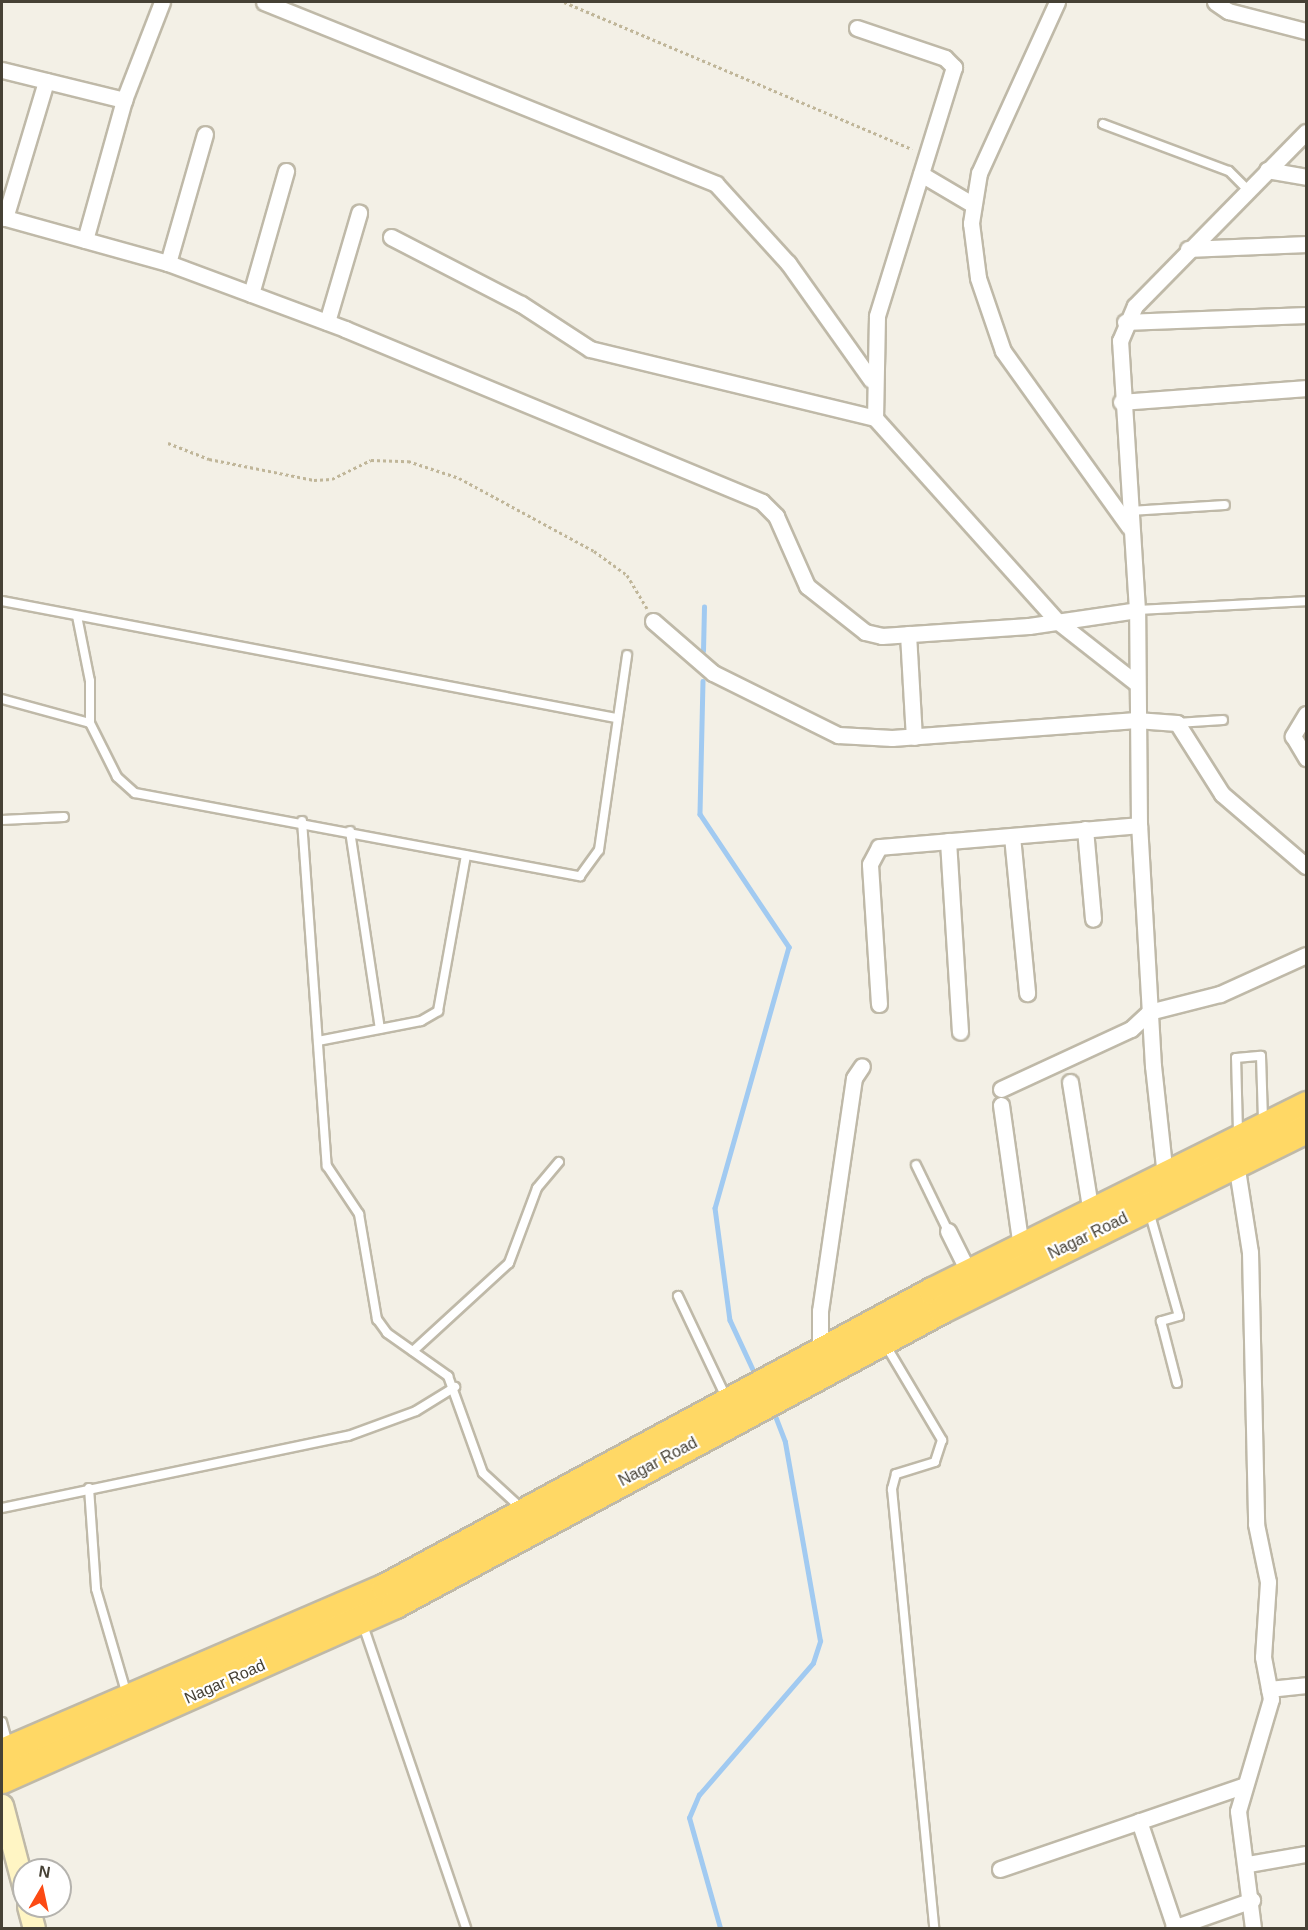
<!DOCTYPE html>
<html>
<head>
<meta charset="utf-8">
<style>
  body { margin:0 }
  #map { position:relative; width:1308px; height:1930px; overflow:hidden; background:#f3f0e6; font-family:Arial,sans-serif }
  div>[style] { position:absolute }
  .stream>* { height:4.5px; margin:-2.25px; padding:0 2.25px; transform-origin:2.25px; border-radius:2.25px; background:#a1caf1 }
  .path>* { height:3px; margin-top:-1.5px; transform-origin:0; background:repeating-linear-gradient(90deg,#c0b699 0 3px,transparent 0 6px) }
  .roads { filter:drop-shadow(2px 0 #bfb9a8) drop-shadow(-2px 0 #bfb9a8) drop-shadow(0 2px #bfb9a8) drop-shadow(0 -2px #bfb9a8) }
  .lane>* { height:8px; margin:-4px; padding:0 4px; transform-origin:4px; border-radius:4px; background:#fff }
  .street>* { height:15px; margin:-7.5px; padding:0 7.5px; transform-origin:7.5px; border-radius:7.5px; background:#fff }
  .secondary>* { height:21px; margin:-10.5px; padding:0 10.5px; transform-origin:10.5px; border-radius:10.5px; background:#fff5c4 }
  .highway>* { height:27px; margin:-13.5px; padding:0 13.5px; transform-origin:13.5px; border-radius:13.5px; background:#ffd865 }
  span { translate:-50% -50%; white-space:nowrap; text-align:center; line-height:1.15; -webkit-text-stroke:4.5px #fff; paint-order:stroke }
  .street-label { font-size:16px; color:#464135 }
  .frame { position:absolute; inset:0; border:3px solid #464135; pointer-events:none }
  .north { position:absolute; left:12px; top:1858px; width:60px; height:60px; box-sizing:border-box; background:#fff; border:2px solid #b5b3ae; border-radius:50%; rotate:9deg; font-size:16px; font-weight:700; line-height:24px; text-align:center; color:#464135 }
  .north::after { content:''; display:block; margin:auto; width:21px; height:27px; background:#fc4a14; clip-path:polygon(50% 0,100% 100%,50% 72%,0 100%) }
</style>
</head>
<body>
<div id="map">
  <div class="stream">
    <i style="left:703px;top:651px;width:44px;rotate:-88.7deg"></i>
    <i style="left:703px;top:681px;width:133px;rotate:91.3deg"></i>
    <i style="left:700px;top:814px;width:160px;rotate:56.2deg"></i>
    <i style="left:789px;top:947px;width:271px;rotate:105.8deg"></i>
    <i style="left:715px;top:1208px;width:113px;rotate:82.4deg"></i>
    <i style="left:730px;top:1320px;width:62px;rotate:65.1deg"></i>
    <i style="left:720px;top:1928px;width:114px;rotate:-105.7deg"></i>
    <i style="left:689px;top:1818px;width:25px;rotate:-67deg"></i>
    <i style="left:699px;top:1795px;width:174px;rotate:-49.2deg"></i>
    <i style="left:813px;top:1663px;width:23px;rotate:-72deg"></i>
    <i style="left:820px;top:1641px;width:202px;rotate:-100deg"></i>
    <i style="left:785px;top:1442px;width:28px;rotate:-111deg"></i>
  </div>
  <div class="path">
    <i style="left:564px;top:2px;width:378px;rotate:22.9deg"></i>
    <i style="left:168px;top:443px;width:44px;rotate:21.3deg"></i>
    <i style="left:209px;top:459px;width:107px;rotate:11.3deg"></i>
    <i style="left:314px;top:480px;width:18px;rotate:-3deg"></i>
    <i style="left:332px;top:479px;width:43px;rotate:-26deg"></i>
    <i style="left:371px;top:460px;width:37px;rotate:2deg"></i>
    <i style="left:408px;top:461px;width:54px;rotate:18.4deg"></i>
    <i style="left:459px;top:478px;width:153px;rotate:28.4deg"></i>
    <i style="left:594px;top:551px;width:41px;rotate:36deg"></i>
    <i style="left:627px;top:575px;width:39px;rotate:59deg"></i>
  </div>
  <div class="roads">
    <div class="lane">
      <i style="left:1103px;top:124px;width:134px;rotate:20.5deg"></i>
      <i style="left:1229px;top:171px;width:27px;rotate:45deg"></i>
      <i style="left:1130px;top:511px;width:95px;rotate:-3.6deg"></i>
      <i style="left:2px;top:601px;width:625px;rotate:10.79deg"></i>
      <i style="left:1137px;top:610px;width:169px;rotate:-3deg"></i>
      <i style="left:77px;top:616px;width:66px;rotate:78.7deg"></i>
      <i style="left:90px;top:681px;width:42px;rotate:90deg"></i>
      <i style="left:2px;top:699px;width:91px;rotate:15.3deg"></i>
      <i style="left:90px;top:723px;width:60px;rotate:63.4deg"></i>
      <i style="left:117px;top:777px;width:24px;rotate:42deg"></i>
      <i style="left:135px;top:793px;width:453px;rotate:10.6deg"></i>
      <i style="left:580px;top:876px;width:32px;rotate:-54deg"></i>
      <i style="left:599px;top:850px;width:197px;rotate:-81.8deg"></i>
      <i style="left:1177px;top:723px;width:46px;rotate:-3.7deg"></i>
      <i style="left:2px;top:820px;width:62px;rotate:-2.8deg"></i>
      <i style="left:302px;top:821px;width:346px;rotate:85.9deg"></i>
      <i style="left:327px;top:1166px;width:58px;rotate:56.3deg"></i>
      <i style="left:359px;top:1214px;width:107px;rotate:80.3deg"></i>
      <i style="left:377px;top:1319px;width:17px;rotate:54deg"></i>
      <i style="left:387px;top:1333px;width:75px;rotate:35.2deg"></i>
      <i style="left:448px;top:1376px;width:103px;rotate:70.2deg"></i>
      <i style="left:483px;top:1473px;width:52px;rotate:42.6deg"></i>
      <i style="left:350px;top:831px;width:200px;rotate:81.4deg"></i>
      <i style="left:318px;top:1041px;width:105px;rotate:-11deg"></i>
      <i style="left:421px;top:1021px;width:20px;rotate:-30deg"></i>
      <i style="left:438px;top:1011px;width:158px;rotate:-79.8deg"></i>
      <i style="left:1238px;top:1132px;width:74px;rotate:-91.5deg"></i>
      <i style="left:1236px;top:1058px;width:25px;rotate:-5deg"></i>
      <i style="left:1261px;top:1056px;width:63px;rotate:88.2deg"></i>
      <i style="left:916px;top:1165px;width:73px;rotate:64.1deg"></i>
      <i style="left:1149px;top:1211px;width:109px;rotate:74.1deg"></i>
      <i style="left:1179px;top:1316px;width:19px;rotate:164deg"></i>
      <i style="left:1161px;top:1321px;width:64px;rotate:75.5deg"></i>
      <i style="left:678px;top:1296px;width:112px;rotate:64.6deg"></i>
      <i style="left:885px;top:1344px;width:112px;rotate:59.3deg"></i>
      <i style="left:942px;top:1440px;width:23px;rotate:108deg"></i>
      <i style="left:935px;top:1462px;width:41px;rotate:162.9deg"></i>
      <i style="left:896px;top:1474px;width:16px;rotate:105deg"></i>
      <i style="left:892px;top:1489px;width:441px;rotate:84.5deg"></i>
      <i style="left:413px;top:1351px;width:130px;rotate:-42.5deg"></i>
      <i style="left:509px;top:1263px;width:80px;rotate:-69.5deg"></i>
      <i style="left:537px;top:1188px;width:34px;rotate:-50deg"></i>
      <i style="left:89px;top:1488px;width:101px;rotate:86deg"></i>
      <i style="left:96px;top:1589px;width:110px;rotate:73.7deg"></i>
      <i style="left:2px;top:1508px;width:353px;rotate:-11.8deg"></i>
      <i style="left:348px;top:1436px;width:72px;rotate:-20.2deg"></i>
      <i style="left:416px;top:1411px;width:46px;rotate:-31.6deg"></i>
      <i style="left:363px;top:1625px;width:320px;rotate:71.2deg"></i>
      <i style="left:2px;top:1722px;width:23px;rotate:75deg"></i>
    </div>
    <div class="street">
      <i style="left:264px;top:2px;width:487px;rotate:21.9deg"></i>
      <i style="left:716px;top:184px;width:107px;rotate:47.7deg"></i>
      <i style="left:788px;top:263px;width:143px;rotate:54.6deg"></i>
      <i style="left:1057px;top:2px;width:188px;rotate:114.5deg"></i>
      <i style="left:979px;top:173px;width:51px;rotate:99.1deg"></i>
      <i style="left:971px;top:223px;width:55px;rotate:82.7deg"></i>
      <i style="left:978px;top:278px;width:77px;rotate:71.1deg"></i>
      <i style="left:1003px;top:351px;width:216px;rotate:54.4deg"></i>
      <i style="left:1215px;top:2px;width:16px;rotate:35deg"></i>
      <i style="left:1228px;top:11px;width:81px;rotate:14.4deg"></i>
      <i style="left:857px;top:28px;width:93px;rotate:18.8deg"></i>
      <i style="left:945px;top:58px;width:13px;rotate:45deg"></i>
      <i style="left:954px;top:67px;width:261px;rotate:107.2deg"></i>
      <i style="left:877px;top:316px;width:102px;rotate:91.1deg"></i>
      <i style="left:2px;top:70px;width:126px;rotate:13.8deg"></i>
      <i style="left:1267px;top:170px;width:40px;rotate:10deg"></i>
      <i style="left:921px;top:174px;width:59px;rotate:30.5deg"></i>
      <i style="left:2px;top:217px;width:172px;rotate:15.5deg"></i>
      <i style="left:168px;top:263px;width:189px;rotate:20.4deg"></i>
      <i style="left:345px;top:329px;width:451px;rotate:22.5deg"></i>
      <i style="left:762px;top:502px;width:20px;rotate:45deg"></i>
      <i style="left:776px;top:516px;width:77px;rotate:66.1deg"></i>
      <i style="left:807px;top:586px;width:74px;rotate:38.4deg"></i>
      <i style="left:865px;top:632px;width:17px;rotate:13deg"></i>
      <i style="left:882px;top:636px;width:147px;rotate:-3.9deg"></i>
      <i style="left:1029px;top:626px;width:109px;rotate:-8.4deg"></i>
      <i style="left:5px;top:218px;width:143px;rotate:-73.3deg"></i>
      <i style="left:391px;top:237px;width:146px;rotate:27.3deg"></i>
      <i style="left:521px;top:304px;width:82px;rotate:33.1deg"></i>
      <i style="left:590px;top:349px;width:293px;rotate:13.6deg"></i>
      <i style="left:875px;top:418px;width:273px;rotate:48.1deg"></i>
      <i style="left:1057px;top:621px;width:100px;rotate:38.1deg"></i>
      <i style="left:85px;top:240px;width:145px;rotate:-74.4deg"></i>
      <i style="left:124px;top:100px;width:105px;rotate:-68.8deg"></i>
      <i style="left:1188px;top:249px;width:118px;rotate:-2.4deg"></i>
      <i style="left:168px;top:263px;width:134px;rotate:-74deg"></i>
      <i style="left:251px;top:294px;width:128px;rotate:-74.1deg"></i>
      <i style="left:327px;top:322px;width:114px;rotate:-73.6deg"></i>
      <i style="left:1125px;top:322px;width:181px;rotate:-2.2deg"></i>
      <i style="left:1121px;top:402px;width:186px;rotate:-4.3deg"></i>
      <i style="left:653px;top:621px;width:79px;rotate:40.9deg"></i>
      <i style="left:713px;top:673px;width:140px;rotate:26.4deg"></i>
      <i style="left:838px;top:735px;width:54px;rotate:3.2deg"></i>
      <i style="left:892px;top:738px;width:245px;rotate:-4.2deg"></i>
      <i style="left:1136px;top:720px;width:41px;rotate:4.2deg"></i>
      <i style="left:1177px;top:723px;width:84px;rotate:57.6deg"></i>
      <i style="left:1222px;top:794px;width:111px;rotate:40.6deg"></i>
      <i style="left:908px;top:634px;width:103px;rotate:86.7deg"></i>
      <i style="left:1306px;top:714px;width:26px;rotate:121deg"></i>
      <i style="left:1293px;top:736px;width:26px;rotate:59deg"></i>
      <i style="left:1085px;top:829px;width:90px;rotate:84.9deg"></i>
      <i style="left:1012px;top:836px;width:158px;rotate:84.5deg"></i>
      <i style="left:948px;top:841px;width:191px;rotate:86.4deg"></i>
      <i style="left:879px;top:1004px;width:140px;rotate:-93.7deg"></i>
      <i style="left:870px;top:864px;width:19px;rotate:-62deg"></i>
      <i style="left:879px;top:847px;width:261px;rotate:-4.8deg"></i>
      <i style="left:1070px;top:1082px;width:133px;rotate:80.9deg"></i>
      <i style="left:1001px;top:1089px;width:143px;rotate:-24.8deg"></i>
      <i style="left:1131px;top:1029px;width:25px;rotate:-43deg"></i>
      <i style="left:1149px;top:1012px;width:73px;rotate:-14.2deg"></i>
      <i style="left:1220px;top:994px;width:94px;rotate:-24.4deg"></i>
      <i style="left:1001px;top:1105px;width:143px;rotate:82deg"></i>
      <i style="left:1236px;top:1163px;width:90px;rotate:81.1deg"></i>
      <i style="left:1250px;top:1252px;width:272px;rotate:88.7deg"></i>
      <i style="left:1256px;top:1524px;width:59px;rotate:78.3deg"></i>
      <i style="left:1268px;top:1582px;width:75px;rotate:93.8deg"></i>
      <i style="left:1263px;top:1657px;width:43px;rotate:79.2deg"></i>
      <i style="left:1271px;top:1699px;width:117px;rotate:106.4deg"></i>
      <i style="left:1238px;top:1811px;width:118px;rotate:82.7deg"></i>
      <i style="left:1165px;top:1176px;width:111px;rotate:-96.2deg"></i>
      <i style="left:1153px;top:1066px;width:241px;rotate:-93.3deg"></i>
      <i style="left:1139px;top:825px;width:215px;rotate:-90.5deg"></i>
      <i style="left:1137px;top:610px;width:270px;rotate:-93.6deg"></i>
      <i style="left:1120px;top:341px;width:38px;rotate:-67deg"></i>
      <i style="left:1135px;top:306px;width:244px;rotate:-45.5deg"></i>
      <i style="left:948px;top:1231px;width:47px;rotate:63.4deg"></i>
      <i style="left:820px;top:1351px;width:40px;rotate:-90deg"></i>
      <i style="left:820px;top:1311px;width:235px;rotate:-81.7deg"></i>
      <i style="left:854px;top:1078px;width:14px;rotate:-56deg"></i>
      <i style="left:1269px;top:1689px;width:37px;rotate:-6deg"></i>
      <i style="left:1139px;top:1821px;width:113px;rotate:71.4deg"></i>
      <i style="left:1248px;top:1864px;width:59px;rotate:-9.8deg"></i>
      <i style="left:1000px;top:1869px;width:259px;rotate:-18.9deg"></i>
      <i style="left:1173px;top:1928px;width:84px;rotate:-19.5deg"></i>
    </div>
    <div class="secondary">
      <i style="left:2px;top:1805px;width:87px;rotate:75.3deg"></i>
      <i style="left:28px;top:1906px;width:23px;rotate:75deg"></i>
    </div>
    <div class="highway">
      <i style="left:2px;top:1752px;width:417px;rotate:-23.3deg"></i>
      <i style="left:385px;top:1587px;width:622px;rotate:-28.42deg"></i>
      <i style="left:932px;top:1291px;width:418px;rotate:-26.4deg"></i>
      <i style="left:2px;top:1779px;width:430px;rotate:-24deg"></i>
      <i style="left:395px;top:1604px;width:621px;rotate:-28.34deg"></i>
      <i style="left:942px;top:1309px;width:406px;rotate:-26.3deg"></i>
    </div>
  </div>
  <div class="street-label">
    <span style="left:1088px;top:1236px;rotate:-26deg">Nagar Road</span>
    <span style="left:658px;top:1462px;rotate:-28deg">Nagar Road</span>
    <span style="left:225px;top:1682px;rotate:-24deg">Nagar Road</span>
  </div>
  <div class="frame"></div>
  <div class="north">N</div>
</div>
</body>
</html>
